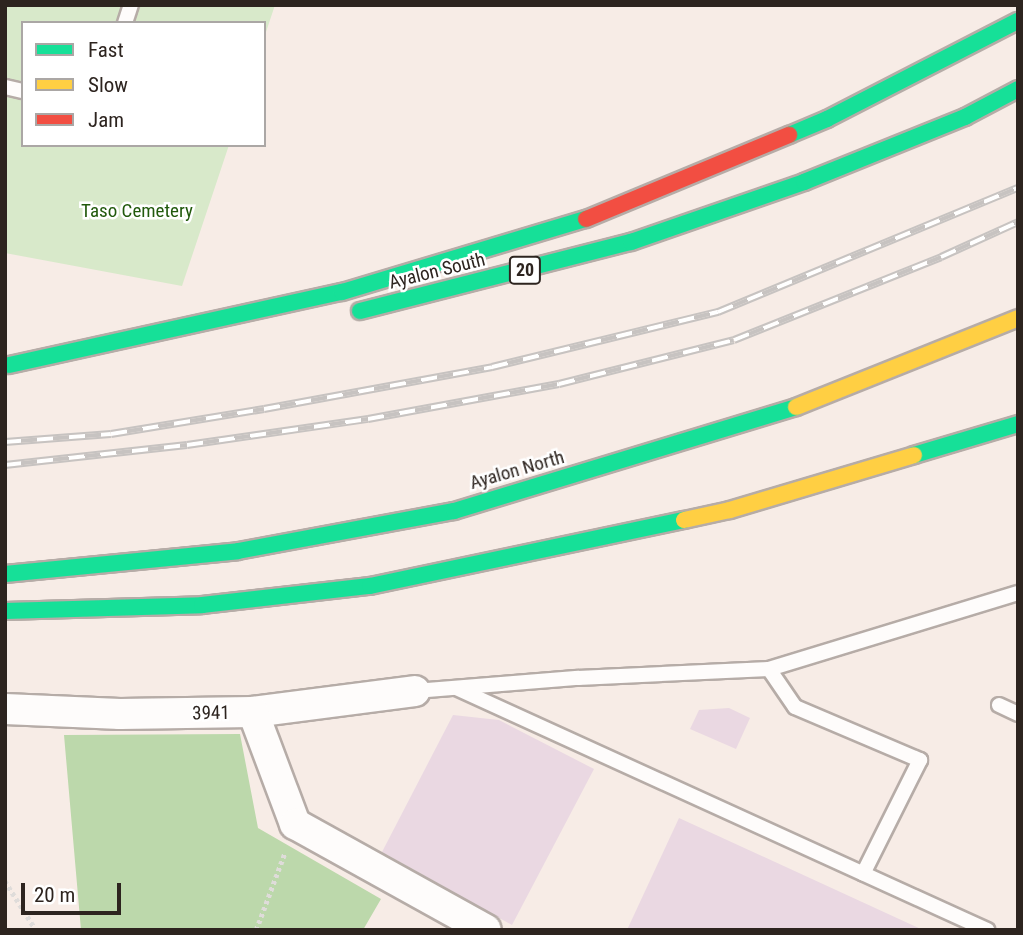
<!DOCTYPE html>
<html>
<head>
<meta charset="utf-8">
<style>
  body { margin:0 }
  #map { position:relative; width:1023px; height:935px; overflow:hidden; background:#f7ece6; font-family:"Roboto Condensed",sans-serif }
  div>[style] { position:absolute }
  .green>* { inset:0; background:#d8e9ca }
  .forest>* { inset:0; background:#bcd8ab }
  .building>* { inset:0; background:#ead8e2 }
  .path>* { height:4.5px; margin-top:-2.25px; transform-origin:0; background:repeating-linear-gradient(90deg,#dfdcda 0 3.5px,transparent 0 7px) }
  .roads { filter:drop-shadow(2px 0 #b6aca7) drop-shadow(-2px 0 #b6aca7) drop-shadow(0 2px #b6aca7) drop-shadow(0 -2px #b6aca7) }
  .lane>* { height:14px; margin:-7px; padding:0 7px; transform-origin:7px; border-radius:7px; background:#fefcfb }
  .street>* { height:30px; margin:-15px; padding:0 15px; transform-origin:15px; border-radius:15px; background:#fefcfb }
  .fast>* { height:16px; margin:-8px; padding:0 8px; transform-origin:8px; border-radius:8px; background:#16e098 }
  .slow>* { height:16px; margin:-8px; padding:0 8px; transform-origin:8px; border-radius:8px; background:#ffcf43 }
  .jam>* { height:16px; margin:-8px; padding:0 8px; transform-origin:8px; border-radius:8px; background:#f24e42 }
  .rail>* { height:8px; margin-top:-4px; transform-origin:0; background:repeating-linear-gradient(90deg,#fff 0 16px,#c7c3c1 0 32px); box-sizing:border-box; border-block:2px solid #c7c3c1 }
  span { translate:-50% -50%; white-space:nowrap; text-align:center; line-height:1.15; -webkit-text-stroke:5px #fff; paint-order:stroke }
  .shield-label span { padding:2px 5px; background:#fff; border:2px solid; border-radius:5px; -webkit-text-stroke-width:0 }
  .shield-label { font-size:18px; color:#2d241f; font-weight:700 }
  .park-label { font-size:19px; color:#21590c }
  .street-label { font-size:19px; color:#2d241f }
  .frame { position:absolute; inset:0; border:7px solid #2d241f; pointer-events:none }
  .legend { position:absolute; left:21px; top:21px; width:245px; height:126px; box-sizing:border-box; background:#fff; border:2px solid #aba7a5; margin:0; padding:9px 12px; list-style:none; font-size:21px; color:#2d241f }
  .legend li { display:flex; align-items:center; gap:14px; height:35px }
  .legend b { width:35px; border:2px solid #aba7a5 }
  .scale { position:absolute; left:21px; top:883px; width:100px; height:32px; box-sizing:border-box; border:4px solid #2d241f; border-top:0; padding-left:9px; font-size:21px; line-height:24px; white-space:nowrap; color:#2d241f; -webkit-text-stroke:5px #fff; paint-order:stroke }
</style>
</head>
<body>
<div id="map">
  <div class="green">
    <i style="clip-path:polygon(5px 5px,275px 5px,264px 38px,264px 23px,23px 23px,23px 145px,229px 145px,182px 286px,5px 253px)"></i>
  </div>
  <div class="forest">
    <i style="clip-path:polygon(240px 734px,258px 828px,381px 899px,363px 930px,81px 930px,64px 735px)"></i>
  </div>
  <div class="building">
    <i style="clip-path:polygon(729px 708px,750px 718px,736px 749px,690px 729px,699px 710px)"></i>
    <i style="clip-path:polygon(453px 715px,499px 720px,594px 769px,512px 925px,382px 852px)"></i>
    <i style="clip-path:polygon(679px 818px,923px 930px,627px 930px)"></i>
  </div>
  <div class="path">
    <i style="left:5px;top:881px;width:58px;rotate:57.7deg"></i>
    <i style="left:256px;top:930px;width:83px;rotate:-69.6deg"></i>
  </div>
  <div class="roads">
    <div class="lane">
      <i style="left:125px;top:23px;width:19px;rotate:-72deg"></i>
      <i style="left:5px;top:87px;width:18px;rotate:13deg"></i>
      <i style="left:769px;top:669px;width:46px;rotate:55.6deg"></i>
      <i style="left:795px;top:707px;width:136px;rotate:23deg"></i>
      <i style="left:920px;top:760px;width:127px;rotate:116.6deg"></i>
      <i style="left:456px;top:688px;width:584px;rotate:24.5deg"></i>
      <i style="left:415px;top:691px;width:164px;rotate:-4.6deg"></i>
      <i style="left:578px;top:678px;width:191px;rotate:-2.7deg"></i>
      <i style="left:769px;top:669px;width:260px;rotate:-17deg"></i>
      <i style="left:999px;top:705px;width:21px;rotate:25deg"></i>
    </div>
    <div class="street">
      <i style="left:5px;top:709px;width:115px;rotate:2.5deg"></i>
      <i style="left:120px;top:714px;width:133px;rotate:-0.9deg"></i>
      <i style="left:253px;top:712px;width:163px;rotate:-7.4deg"></i>
      <i style="left:253px;top:712px;width:120px;rotate:69.4deg"></i>
      <i style="left:295px;top:824px;width:218px;rotate:29deg"></i>
    </div>
    <div class="fast">
      <i style="left:789px;top:135px;width:41px;rotate:-22.8deg"></i>
      <i style="left:827px;top:119px;width:215px;rotate:-27.2deg"></i>
      <i style="left:360px;top:311px;width:280px;rotate:-14.3deg"></i>
      <i style="left:631px;top:242px;width:183px;rotate:-19.1deg"></i>
      <i style="left:804px;top:182px;width:174px;rotate:-22deg"></i>
      <i style="left:965px;top:117px;width:60px;rotate:-27.8deg"></i>
      <i style="left:9px;top:365px;width:341px;rotate:-12.4deg"></i>
      <i style="left:342px;top:292px;width:255px;rotate:-16.7deg"></i>
      <i style="left:914px;top:455px;width:109px;rotate:-16.6deg"></i>
      <i style="left:5px;top:574px;width:234px;rotate:-5.6deg"></i>
      <i style="left:238px;top:551px;width:220px;rotate:-10.5deg"></i>
      <i style="left:454px;top:511px;width:357px;rotate:-16.9deg"></i>
      <i style="left:5px;top:611px;width:197px;rotate:-1.7deg"></i>
      <i style="left:202px;top:605px;width:169px;rotate:-6.5deg"></i>
      <i style="left:370px;top:586px;width:321px;rotate:-11.9deg"></i>
    </div>
    <div class="slow">
      <i style="left:796px;top:407px;width:239px;rotate:-21.8deg"></i>
      <i style="left:684px;top:520px;width:47px;rotate:-12.3deg"></i>
      <i style="left:730px;top:510px;width:192px;rotate:-16.6deg"></i>
    </div>
    <div class="jam">
      <i style="left:586px;top:219px;width:220px;rotate:-22.5deg"></i>
    </div>
  </div>
  <div class="rail">
    <i style="left:5px;top:442px;width:106px;rotate:-4.3deg"></i>
    <i style="left:111px;top:434px;width:155px;rotate:-9.3deg"></i>
    <i style="left:264px;top:409px;width:232px;rotate:-10.4deg"></i>
    <i style="left:492px;top:367px;width:233px;rotate:-13.7deg"></i>
    <i style="left:718px;top:312px;width:325px;rotate:-22.5deg"></i>
    <i style="left:5px;top:465px;width:183px;rotate:-6.3deg"></i>
    <i style="left:187px;top:445px;width:183px;rotate:-8.2deg"></i>
    <i style="left:368px;top:419px;width:194px;rotate:-10.4deg"></i>
    <i style="left:559px;top:384px;width:180px;rotate:-14.1deg"></i>
    <i style="left:734px;top:340px;width:223px;rotate:-21.8deg"></i>
    <i style="left:941px;top:257px;width:85px;rotate:-24.4deg"></i>
  </div>
  <div class="shield-label">
    <span style="left:525px;top:270px">20</span>
  </div>
  <div class="park-label">
    <span style="left:137px;top:211px">Taso Cemetery</span>
  </div>
  <div class="street-label">
    <span style="left:437px;top:271px;rotate:-14deg">Ayalon South</span>
    <span style="left:517px;top:470px;rotate:-16deg">Ayalon North</span>
    <span style="left:211px;top:713px;rotate:-1deg">3941</span>
  </div>
  <div class="frame"></div>
  <ul class="legend">
  <li><b style="height:9px;background:#16e098"></b>Fast</li>
  <li><b style="height:9px;background:#ffcf43"></b>Slow</li>
  <li><b style="height:9px;background:#f24e42"></b>Jam</li>
  </ul>
  <div class="scale">20 m</div>
</div>
</body>
</html>
